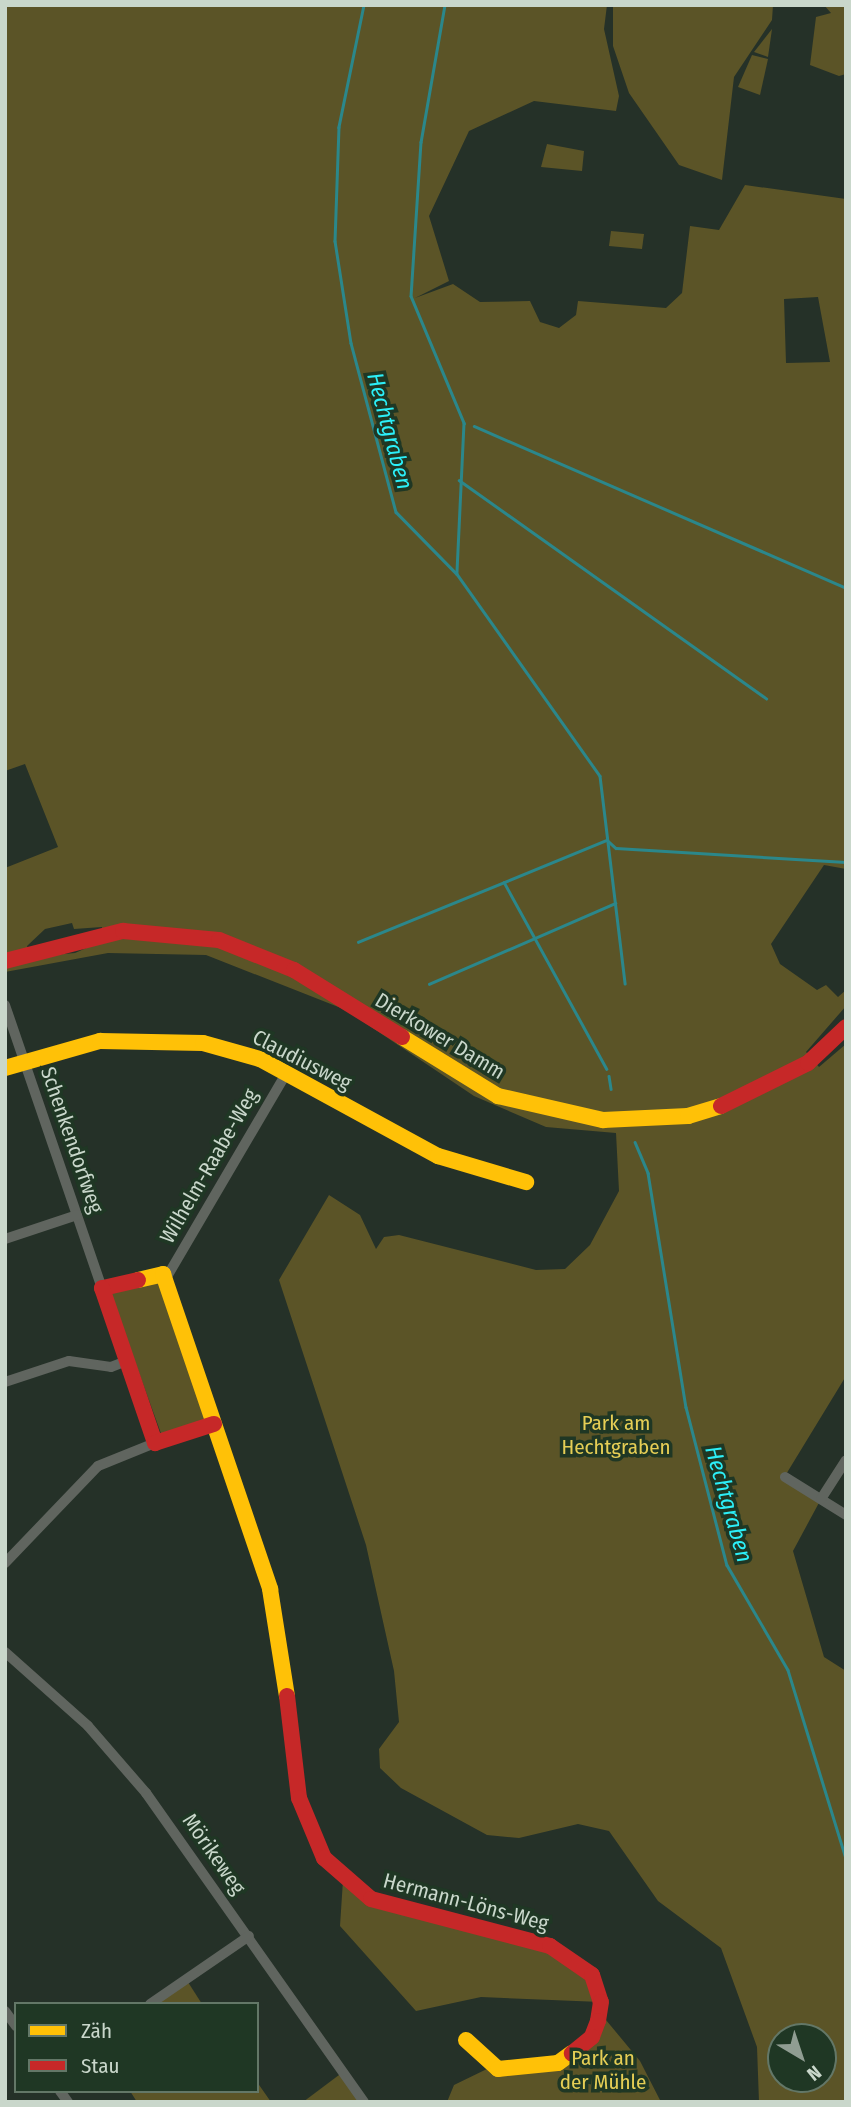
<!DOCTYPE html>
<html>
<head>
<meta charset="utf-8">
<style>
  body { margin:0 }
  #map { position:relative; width:851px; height:2107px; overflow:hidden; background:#253128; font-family:"Fira Sans Condensed",sans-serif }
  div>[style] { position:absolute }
  .green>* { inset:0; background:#5b5427 }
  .stream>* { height:2.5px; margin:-1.25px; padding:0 1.25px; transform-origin:1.25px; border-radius:1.25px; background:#2b878b }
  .street>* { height:10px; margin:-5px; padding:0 5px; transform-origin:5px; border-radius:5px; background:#60655f }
  .slow>* { height:16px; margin:-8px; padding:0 8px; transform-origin:8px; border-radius:8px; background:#ffc107 }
  .jam>* { height:16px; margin:-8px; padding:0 8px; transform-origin:8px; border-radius:8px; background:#c62828 }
  span { translate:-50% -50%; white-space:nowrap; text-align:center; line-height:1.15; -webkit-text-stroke:7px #1f3724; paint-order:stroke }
  .street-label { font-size:21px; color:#c9d7cb }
  .park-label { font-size:21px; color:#e5ce55 }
  .water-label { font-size:23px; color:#2ceff8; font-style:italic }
  .frame { position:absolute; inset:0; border:7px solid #c9d7cb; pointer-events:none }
  .legend { position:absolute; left:14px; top:2002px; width:245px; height:91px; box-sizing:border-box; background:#1f3724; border:2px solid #637767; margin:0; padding:9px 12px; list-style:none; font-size:21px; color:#c9d7cb }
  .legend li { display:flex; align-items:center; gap:14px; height:35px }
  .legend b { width:35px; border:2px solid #637767 }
  .north { position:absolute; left:767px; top:2023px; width:70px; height:70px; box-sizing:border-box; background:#1f3724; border:2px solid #637767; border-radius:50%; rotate:141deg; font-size:19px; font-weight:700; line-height:28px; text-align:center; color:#c9d7cb }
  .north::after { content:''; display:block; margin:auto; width:24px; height:32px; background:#909d92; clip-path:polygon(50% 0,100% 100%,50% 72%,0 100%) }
</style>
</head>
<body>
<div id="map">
  <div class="green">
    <i style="clip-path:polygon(evenodd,5px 5px,607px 5px,604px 29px,619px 96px,616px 111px,534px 101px,469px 131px,429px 216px,449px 281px,415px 298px,453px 284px,480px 302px,530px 301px,540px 322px,559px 328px,576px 315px,578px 301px,666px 308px,682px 293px,690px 226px,719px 230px,745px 185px,846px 199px,846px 869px,824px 865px,771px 944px,780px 964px,817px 990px,826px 985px,838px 997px,846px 990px,846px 1006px,806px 1052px,819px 1067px,846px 1044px,846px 1376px,785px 1476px,821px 1499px,793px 1551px,824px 1657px,846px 1671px,846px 2102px,759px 2102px,757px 2047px,721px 1948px,658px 1901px,609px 1831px,578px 1824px,519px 1838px,487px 1835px,401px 1788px,380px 1768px,379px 1749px,399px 1722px,394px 1671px,366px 1545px,279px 1280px,329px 1195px,360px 1215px,376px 1249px,384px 1237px,399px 1235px,536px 1270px,565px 1269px,590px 1245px,619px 1191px,616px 1133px,546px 1127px,474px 1096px,346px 1010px,206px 955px,108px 953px,5px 972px,5px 868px,58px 847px,25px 764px,5px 771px,5px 5px,818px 297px,830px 362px,786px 363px,784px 299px,818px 297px,5px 5px,72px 923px,74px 929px,102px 927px,102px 941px,75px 953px,30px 957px,27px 946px,45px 929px,72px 923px,5px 5px,781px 2037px,823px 2037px,823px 2079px,781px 2079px,781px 2037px)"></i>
    <i style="clip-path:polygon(613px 5px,773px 5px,772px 20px,734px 77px,722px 180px,679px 165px,629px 93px,613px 46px)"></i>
    <i style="clip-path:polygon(824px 5px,846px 5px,846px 74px,839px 76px,810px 65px,816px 17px,831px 13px)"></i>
    <i style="clip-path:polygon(772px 29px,768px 57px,754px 52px)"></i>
    <i style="clip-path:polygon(752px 55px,768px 59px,760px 95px,738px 87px)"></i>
    <i style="clip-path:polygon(547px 144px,584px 151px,582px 171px,541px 167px)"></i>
    <i style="clip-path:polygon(611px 231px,644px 234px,642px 249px,609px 246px)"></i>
    <i style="clip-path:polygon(158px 1274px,208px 1418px,163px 1439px,109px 1290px)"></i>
    <i style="clip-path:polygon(343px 1880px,371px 1899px,570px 1958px,601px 2002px,481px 1997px,416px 2011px,340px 1926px)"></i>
    <i style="clip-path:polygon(186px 1979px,202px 2004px,150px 2004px)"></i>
    <i style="clip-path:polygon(606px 2020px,640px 2061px,661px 2102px,447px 2102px,454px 2085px,491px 2067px,558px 2063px)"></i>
    <i style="clip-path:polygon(343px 2072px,364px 2102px,303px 2102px)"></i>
    <i style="clip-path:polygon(257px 2082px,271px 2102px,137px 2102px,130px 2091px,257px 2091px)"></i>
  </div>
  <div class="stream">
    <i style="left:364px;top:5px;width:125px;rotate:101.6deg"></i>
    <i style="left:339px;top:127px;width:114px;rotate:92deg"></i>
    <i style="left:335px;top:241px;width:103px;rotate:81.1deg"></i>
    <i style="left:351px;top:343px;width:175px;rotate:75.1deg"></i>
    <i style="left:396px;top:512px;width:87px;rotate:45.5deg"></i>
    <i style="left:457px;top:574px;width:247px;rotate:54.7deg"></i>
    <i style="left:600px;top:776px;width:209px;rotate:83.1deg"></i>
    <i style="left:445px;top:5px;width:139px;rotate:99.9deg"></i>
    <i style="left:421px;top:142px;width:154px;rotate:93.7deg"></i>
    <i style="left:411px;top:296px;width:138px;rotate:67.3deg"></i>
    <i style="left:464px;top:423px;width:151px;rotate:92.7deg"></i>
    <i style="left:474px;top:426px;width:406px;rotate:23.5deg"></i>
    <i style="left:459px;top:480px;width:377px;rotate:35.4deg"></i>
    <i style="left:607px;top:840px;width:12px;rotate:42deg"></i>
    <i style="left:616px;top:848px;width:230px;rotate:3.5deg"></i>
    <i style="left:504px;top:882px;width:213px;rotate:61.2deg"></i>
    <i style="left:358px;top:942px;width:269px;rotate:-22.3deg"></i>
    <i style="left:429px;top:984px;width:203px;rotate:-23.5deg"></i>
    <i style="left:609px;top:1076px;width:13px;rotate:81deg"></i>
    <i style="left:635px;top:1142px;width:34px;rotate:67deg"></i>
    <i style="left:648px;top:1173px;width:237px;rotate:80.8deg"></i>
    <i style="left:686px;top:1407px;width:163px;rotate:75.5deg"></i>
    <i style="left:727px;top:1565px;width:121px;rotate:59.8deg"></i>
    <i style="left:788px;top:1670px;width:197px;rotate:72.9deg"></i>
  </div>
  <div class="street">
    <i style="left:5px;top:1005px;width:299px;rotate:71.1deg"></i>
    <i style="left:5px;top:1239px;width:76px;rotate:-18.4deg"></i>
    <i style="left:165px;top:1280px;width:241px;rotate:-59.6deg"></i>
    <i style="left:5px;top:1382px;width:67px;rotate:-18.2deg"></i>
    <i style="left:69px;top:1361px;width:42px;rotate:8.1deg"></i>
    <i style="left:111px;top:1367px;width:17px;rotate:-21deg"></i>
    <i style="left:785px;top:1477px;width:72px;rotate:31.9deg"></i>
    <i style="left:821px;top:1499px;width:46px;rotate:-57.3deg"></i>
    <i style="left:5px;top:1563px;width:134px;rotate:-46.2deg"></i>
    <i style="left:98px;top:1466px;width:61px;rotate:-22deg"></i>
    <i style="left:5px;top:1652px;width:111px;rotate:41.7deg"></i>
    <i style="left:88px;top:1726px;width:89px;rotate:49.1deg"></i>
    <i style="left:146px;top:1793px;width:378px;rotate:54.8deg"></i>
    <i style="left:150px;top:2004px;width:120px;rotate:-34.5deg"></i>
    <i style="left:5px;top:2011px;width:19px;rotate:54deg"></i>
    <i style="left:60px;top:2091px;width:14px;rotate:54deg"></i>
  </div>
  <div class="slow">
    <i style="left:402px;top:1037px;width:113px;rotate:31.6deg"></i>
    <i style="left:498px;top:1096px;width:108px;rotate:12.9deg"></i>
    <i style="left:603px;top:1120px;width:85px;rotate:-2.7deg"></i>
    <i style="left:688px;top:1116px;width:34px;rotate:-17deg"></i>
    <i style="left:5px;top:1068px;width:99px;rotate:-15.9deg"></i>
    <i style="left:100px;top:1041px;width:103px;rotate:1.1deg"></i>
    <i style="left:203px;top:1043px;width:59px;rotate:15.7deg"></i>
    <i style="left:260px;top:1059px;width:203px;rotate:28.6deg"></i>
    <i style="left:438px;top:1156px;width:92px;rotate:16.5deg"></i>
    <i style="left:138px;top:1280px;width:26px;rotate:-13deg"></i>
    <i style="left:163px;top:1274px;width:333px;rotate:71.2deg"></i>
    <i style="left:270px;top:1589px;width:108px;rotate:81deg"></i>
    <i style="left:466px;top:2040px;width:43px;rotate:42.2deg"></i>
    <i style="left:498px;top:2069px;width:60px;rotate:-5.7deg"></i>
    <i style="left:558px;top:2063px;width:17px;rotate:-36deg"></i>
  </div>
  <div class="jam">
    <i style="left:5px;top:961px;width:122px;rotate:-14.3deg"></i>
    <i style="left:123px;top:931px;width:96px;rotate:5.4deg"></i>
    <i style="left:219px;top:940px;width:81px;rotate:21.8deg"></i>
    <i style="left:294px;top:970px;width:127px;rotate:31.8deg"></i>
    <i style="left:721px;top:1106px;width:97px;rotate:-26.3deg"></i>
    <i style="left:808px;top:1063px;width:52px;rotate:-43.5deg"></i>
    <i style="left:138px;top:1280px;width:37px;rotate:167deg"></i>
    <i style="left:102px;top:1288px;width:164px;rotate:71.1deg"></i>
    <i style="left:155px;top:1443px;width:62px;rotate:-17.9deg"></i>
    <i style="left:287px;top:1696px;width:103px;rotate:83.3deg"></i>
    <i style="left:299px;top:1798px;width:65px;rotate:67.4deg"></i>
    <i style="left:324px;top:1858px;width:62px;rotate:41.1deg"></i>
    <i style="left:371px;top:1899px;width:185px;rotate:14.7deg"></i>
    <i style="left:550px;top:1946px;width:51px;rotate:34.6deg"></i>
    <i style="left:592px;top:1975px;width:28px;rotate:72deg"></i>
    <i style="left:601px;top:2002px;width:19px;rotate:99deg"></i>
    <i style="left:598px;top:2021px;width:17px;rotate:111deg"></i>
    <i style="left:592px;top:2037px;width:26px;rotate:141deg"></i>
  </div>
  <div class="street-label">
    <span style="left:440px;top:1036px;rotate:31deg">Dierkower Damm</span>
    <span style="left:302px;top:1060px;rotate:27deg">Claudiusweg</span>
    <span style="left:72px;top:1140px;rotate:71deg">Schenkendorfweg</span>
    <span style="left:209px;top:1166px;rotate:-60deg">Wilhelm-Raabe-Weg</span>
    <span style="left:214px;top:1854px;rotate:55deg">Mörikeweg</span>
    <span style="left:466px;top:1902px;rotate:15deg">Hermann-Löns-Weg</span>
  </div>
  <div class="park-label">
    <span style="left:616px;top:1435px">Park am<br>Hechtgraben</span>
    <span style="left:603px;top:2070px">Park an<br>der Mühle</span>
  </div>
  <div class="water-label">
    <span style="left:390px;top:431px;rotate:75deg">Hechtgraben</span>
    <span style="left:729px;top:1504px;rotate:74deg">Hechtgraben</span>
  </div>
  <div class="frame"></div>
  <ul class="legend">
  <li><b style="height:9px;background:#ffc107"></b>Zäh</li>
  <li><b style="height:9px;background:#c62828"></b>Stau</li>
  </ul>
  <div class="north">N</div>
</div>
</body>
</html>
